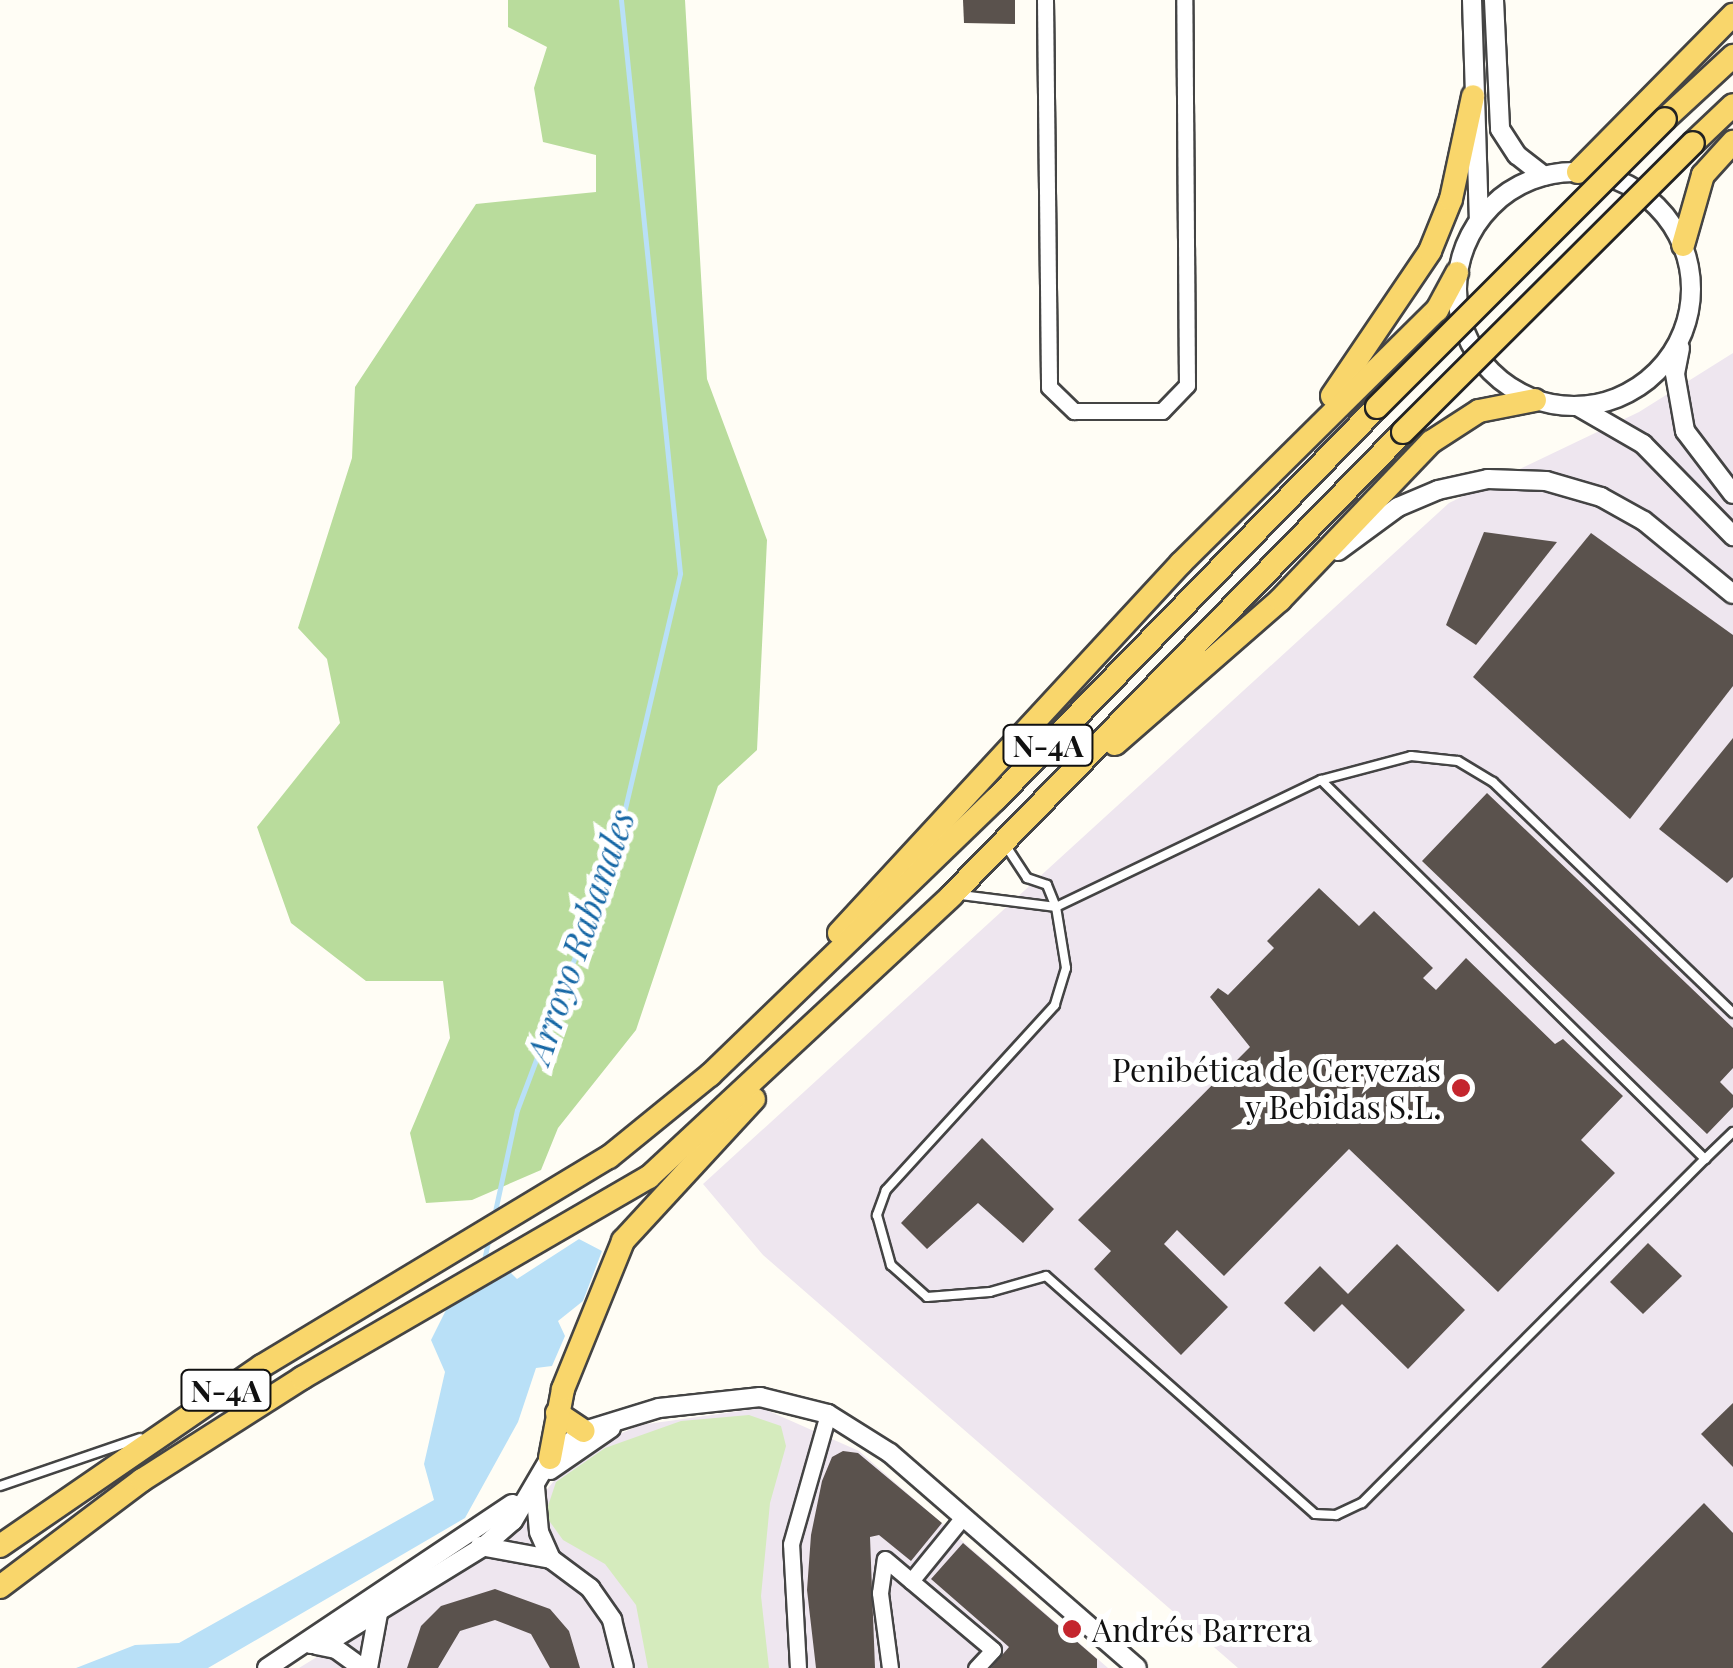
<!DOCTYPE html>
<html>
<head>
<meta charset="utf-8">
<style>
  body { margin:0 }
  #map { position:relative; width:1733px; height:1668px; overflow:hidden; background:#fffdf5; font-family:"Playfair Display",serif }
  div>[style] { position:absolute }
  .industrial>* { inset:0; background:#eee6ef }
  .green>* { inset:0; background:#d5ebbd }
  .forest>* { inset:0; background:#b9dc9c }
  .water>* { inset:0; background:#b9e0f7 }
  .stream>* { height:5px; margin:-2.5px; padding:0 2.5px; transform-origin:2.5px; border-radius:2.5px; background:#b9e0f7 }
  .building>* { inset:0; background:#5a524d }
  .roads { filter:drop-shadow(2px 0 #444) drop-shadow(-2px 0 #444) drop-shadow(0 2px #444) drop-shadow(0 -2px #444) }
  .service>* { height:8px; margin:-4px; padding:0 4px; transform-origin:4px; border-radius:4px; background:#fff }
  .minor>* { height:15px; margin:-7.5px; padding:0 7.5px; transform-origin:7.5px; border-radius:7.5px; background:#fff }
  .tertiary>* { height:18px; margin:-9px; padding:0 9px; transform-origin:9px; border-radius:9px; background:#fff }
  .tertiary>.ring { margin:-9px; padding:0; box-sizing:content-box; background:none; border:18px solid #fff; border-radius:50% }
  .primary>* { height:22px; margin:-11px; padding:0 11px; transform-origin:11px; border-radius:11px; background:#f9d66b }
  .bridges { filter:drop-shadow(2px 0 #222) drop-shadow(-2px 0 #222) drop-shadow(0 2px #222) drop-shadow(0 -2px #222) }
  .primary-bridge>* { height:22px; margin:-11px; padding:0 11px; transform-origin:11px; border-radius:11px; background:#f9d66b }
  .dots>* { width:28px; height:28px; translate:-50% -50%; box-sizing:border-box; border:5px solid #fff; border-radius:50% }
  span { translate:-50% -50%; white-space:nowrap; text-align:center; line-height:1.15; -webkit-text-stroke:10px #fff; paint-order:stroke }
  .shield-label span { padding:2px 8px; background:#fff; border:2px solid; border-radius:8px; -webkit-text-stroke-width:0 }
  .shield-label { font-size:30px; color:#111; font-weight:700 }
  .poi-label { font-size:32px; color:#111 }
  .right { translate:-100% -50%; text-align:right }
  .left { translate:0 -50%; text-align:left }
  .water-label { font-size:35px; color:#1768a6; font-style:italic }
</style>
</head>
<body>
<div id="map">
  <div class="industrial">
    <i style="clip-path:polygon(1733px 353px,1733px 1668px,1238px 1668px,763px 1255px,703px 1184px,1449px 503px,1639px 412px)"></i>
    <i style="clip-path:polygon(762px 1408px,859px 1451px,1108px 1668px,299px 1668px,502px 1543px,559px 1475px,591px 1447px,640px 1425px)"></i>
  </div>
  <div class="green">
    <i style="clip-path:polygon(749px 1415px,781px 1426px,786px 1446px,770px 1503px,761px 1596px,769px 1668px,648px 1668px,636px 1605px,605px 1564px,563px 1540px,545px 1515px,556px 1482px,605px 1448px,681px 1421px)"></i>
  </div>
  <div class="forest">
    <i style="clip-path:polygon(508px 0,685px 0,707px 379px,767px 540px,757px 750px,718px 786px,636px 1030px,558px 1128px,541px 1170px,472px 1200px,426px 1203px,410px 1133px,450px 1038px,443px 981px,366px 981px,291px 923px,257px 827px,340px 723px,327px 659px,298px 628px,352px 458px,355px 387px,476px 204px,596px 192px,596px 155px,543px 142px,534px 88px,547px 47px,508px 27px)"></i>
  </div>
  <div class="water">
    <i style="clip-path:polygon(579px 1239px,602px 1251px,583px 1301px,558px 1321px,565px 1336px,552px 1366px,536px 1368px,518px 1422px,465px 1518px,208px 1668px,76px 1668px,135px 1645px,179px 1643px,434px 1500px,424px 1464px,445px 1372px,431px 1340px,447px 1308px,509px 1271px,517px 1279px)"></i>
  </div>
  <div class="stream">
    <i style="left:494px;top:1216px;width:108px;rotate:-77.8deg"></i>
    <i style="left:517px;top:1110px;width:277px;rotate:-69.3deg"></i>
    <i style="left:615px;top:851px;width:285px;rotate:-76.8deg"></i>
    <i style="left:680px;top:573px;width:576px;rotate:-95.88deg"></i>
    <i style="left:483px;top:1265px;width:29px;rotate:-78deg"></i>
  </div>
  <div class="building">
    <i style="clip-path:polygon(963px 0,1015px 0,1015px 24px,964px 23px)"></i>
    <i style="clip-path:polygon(1484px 532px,1557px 542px,1476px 645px,1446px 625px)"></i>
    <i style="clip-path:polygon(1591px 533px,1733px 635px,1733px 686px,1630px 819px,1473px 677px)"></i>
    <i style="clip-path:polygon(1733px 738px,1733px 877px,1727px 883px,1659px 829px)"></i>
    <i style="clip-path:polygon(1487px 793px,1733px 1028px,1733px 1068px,1720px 1082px,1733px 1095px,1733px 1107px,1707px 1134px,1422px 861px)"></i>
    <i style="clip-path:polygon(1319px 888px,1359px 926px,1374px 911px,1433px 968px,1423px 978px,1436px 990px,1466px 958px,1555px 1044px,1563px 1039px,1623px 1096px,1581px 1140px,1615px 1173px,1498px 1292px,1349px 1149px,1224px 1276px,1177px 1230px,1164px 1244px,1228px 1307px,1181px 1355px,1094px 1269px,1111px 1251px,1078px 1220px,1250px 1047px,1210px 997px,1218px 988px,1228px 995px,1274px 948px,1267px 941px)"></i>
    <i style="clip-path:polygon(982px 1138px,1054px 1209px,1023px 1243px,978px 1203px,927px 1249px,901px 1223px)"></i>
    <i style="clip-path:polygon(1648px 1243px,1682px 1276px,1643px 1314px,1610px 1282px)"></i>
    <i style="clip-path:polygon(1397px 1244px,1465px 1310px,1408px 1369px,1342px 1304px,1314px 1332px,1284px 1303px,1320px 1266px,1348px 1294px)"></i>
    <i style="clip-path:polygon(1733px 1403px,1733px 1467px,1701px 1434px)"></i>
    <i style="clip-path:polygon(843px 1451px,858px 1453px,942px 1523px,911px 1561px,879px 1535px,870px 1537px,875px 1668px,816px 1668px,807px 1590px,811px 1535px,822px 1481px,832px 1457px)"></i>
    <i style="clip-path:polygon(1704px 1503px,1733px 1533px,1733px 1668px,1541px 1668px)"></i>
    <i style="clip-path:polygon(963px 1543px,1097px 1659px,1097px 1668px,991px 1668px,1009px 1647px,931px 1579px)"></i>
    <i style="clip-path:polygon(495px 1589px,550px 1609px,569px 1631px,580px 1668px,550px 1668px,531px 1634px,495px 1620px,460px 1631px,438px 1668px,407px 1668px,421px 1626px,441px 1606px)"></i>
  </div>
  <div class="roads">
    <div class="service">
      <i style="left:1321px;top:780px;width:540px;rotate:44.62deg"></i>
      <i style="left:1705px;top:1159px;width:39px;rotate:-44deg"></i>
      <i style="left:1004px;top:843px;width:42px;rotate:56.7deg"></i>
      <i style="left:1027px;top:878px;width:21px;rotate:19deg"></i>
      <i style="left:1047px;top:885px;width:24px;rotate:68deg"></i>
      <i style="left:1056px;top:907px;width:294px;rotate:-25.6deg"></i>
      <i style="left:1321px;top:780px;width:93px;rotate:-14.9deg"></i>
      <i style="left:1411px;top:756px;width:47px;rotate:6.1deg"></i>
      <i style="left:1458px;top:761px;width:41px;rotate:31deg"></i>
      <i style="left:1493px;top:782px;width:333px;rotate:43.9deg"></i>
      <i style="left:961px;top:895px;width:96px;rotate:7.2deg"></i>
      <i style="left:1056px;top:907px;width:62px;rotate:80.7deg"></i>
      <i style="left:1066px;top:968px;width:39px;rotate:107deg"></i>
      <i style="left:1055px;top:1005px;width:251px;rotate:132.4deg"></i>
      <i style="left:886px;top:1190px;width:27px;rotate:110deg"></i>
      <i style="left:877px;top:1215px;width:52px;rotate:74.4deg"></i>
      <i style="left:891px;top:1265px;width:48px;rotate:41.6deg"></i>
      <i style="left:927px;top:1297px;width:63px;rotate:-4.5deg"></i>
      <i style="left:990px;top:1292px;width:58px;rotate:-15.9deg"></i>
      <i style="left:1046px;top:1276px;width:359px;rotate:41.5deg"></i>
      <i style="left:1315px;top:1514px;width:21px;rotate:3deg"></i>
      <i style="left:1336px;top:1515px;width:29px;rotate:-25deg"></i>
      <i style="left:1362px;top:1503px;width:486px;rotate:-45.1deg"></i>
      <i style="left:0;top:1486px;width:148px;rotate:-18.9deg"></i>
    </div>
    <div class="minor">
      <i style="left:1045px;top:0;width:387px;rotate:89.4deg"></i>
      <i style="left:1049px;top:387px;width:35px;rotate:44deg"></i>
      <i style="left:1074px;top:411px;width:88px"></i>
      <i style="left:1162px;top:411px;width:36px;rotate:-46deg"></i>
      <i style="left:1187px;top:385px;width:385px;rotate:-90.4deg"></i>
      <i style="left:911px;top:1581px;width:82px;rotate:-50.9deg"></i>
      <i style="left:798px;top:1668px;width:124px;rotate:-93.2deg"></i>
      <i style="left:791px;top:1544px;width:135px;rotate:-74.1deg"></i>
      <i style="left:890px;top:1668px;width:76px;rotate:-97.6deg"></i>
      <i style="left:880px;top:1593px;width:34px;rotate:-82deg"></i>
      <i style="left:885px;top:1559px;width:141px;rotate:40.1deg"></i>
      <i style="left:993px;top:1650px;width:25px;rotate:133deg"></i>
    </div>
    <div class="tertiary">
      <i style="left:1472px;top:0;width:219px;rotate:88.2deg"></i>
      <i style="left:1494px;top:0;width:129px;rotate:87.3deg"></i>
      <i style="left:1500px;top:129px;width:31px;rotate:57deg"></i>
      <i style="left:1517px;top:155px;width:34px;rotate:38deg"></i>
      <i class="ring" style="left:1457px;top:172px;width:216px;height:216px"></i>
      <i style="left:1680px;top:348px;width:26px;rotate:101deg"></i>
      <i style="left:1675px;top:374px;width:58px;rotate:80deg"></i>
      <i style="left:1685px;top:431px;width:79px;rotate:52.7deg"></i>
      <i style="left:1579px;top:407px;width:74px;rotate:30deg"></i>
      <i style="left:1643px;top:444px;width:129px;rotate:45.6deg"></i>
      <i style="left:1338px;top:551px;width:74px;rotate:-36.3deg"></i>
      <i style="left:1398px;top:507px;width:43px;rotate:-23deg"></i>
      <i style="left:1438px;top:490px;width:51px;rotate:-12.4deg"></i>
      <i style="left:1488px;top:479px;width:58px;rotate:2deg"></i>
      <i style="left:1546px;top:481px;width:57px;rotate:16.2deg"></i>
      <i style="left:1601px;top:497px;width:49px;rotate:29.2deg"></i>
      <i style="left:1644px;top:521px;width:115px;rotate:39.4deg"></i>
      <i style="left:550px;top:1470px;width:74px;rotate:-34.5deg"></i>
      <i style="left:535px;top:1487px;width:45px;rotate:84.9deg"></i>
      <i style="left:539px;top:1532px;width:30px;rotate:66deg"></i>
      <i style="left:480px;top:1546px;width:72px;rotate:10.4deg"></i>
      <i style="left:551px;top:1559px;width:49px;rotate:36.6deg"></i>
      <i style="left:590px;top:1588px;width:39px;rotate:55deg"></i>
      <i style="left:612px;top:1620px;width:49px;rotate:76deg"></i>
      <i style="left:311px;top:1644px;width:23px;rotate:-13deg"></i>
      <i style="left:333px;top:1639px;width:177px;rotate:-31.6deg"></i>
      <i style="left:484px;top:1546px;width:38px;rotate:-41deg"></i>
      <i style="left:513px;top:1521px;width:73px;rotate:-59.6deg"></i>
      <i style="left:550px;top:1458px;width:43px;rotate:-38.5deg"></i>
      <i style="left:584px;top:1431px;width:78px;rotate:-17deg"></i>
      <i style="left:659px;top:1408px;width:102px;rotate:-6.2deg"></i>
      <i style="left:760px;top:1397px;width:70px;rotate:14deg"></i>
      <i style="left:828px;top:1414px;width:73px;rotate:32.2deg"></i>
      <i style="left:890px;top:1453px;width:327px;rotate:41deg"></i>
      <i style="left:316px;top:1645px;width:20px;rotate:11deg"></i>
      <i style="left:336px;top:1649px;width:32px;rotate:36deg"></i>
      <i style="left:267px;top:1668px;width:295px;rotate:-33.8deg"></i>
      <i style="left:368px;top:1668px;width:61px;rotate:-79.6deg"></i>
    </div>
    <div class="primary">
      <i style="left:1665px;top:119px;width:93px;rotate:-42.8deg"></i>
      <i style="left:1693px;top:143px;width:55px;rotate:-43.5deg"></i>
      <i style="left:1578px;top:172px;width:221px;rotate:-45.4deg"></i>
      <i style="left:1683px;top:245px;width:73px;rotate:-74.1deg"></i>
      <i style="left:1703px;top:175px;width:45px;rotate:-47.7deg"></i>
      <i style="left:1332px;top:396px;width:175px;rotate:-55.9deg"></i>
      <i style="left:1430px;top:251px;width:56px;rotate:-68deg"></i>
      <i style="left:1451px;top:199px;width:105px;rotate:-77.9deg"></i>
      <i style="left:1115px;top:744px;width:219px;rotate:-41.1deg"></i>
      <i style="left:1280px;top:600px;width:219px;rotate:-46.3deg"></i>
      <i style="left:1431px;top:442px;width:57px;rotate:-32.9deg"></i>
      <i style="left:1479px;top:411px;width:57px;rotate:-11.1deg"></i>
      <i style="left:839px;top:933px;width:504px;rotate:-47.25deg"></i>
      <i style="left:1181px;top:563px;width:360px;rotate:-44.7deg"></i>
      <i style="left:1437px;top:310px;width:42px;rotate:-61.6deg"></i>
      <i style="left:557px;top:1413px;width:32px;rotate:34deg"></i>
      <i style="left:550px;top:1458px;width:70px;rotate:-79.3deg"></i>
      <i style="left:563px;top:1389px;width:160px;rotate:-67.9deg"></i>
      <i style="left:623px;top:1241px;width:193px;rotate:-47.3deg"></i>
      <i style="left:0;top:1546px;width:318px;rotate:-34.5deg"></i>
      <i style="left:262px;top:1366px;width:405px;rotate:-31.1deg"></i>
      <i style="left:609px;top:1157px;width:130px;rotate:-39.1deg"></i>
      <i style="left:710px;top:1075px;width:396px;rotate:-44deg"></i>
      <i style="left:995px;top:800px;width:548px;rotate:-45.81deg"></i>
      <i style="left:0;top:1587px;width:178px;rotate:-37deg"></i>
      <i style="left:142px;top:1480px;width:190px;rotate:-32.5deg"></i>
      <i style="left:302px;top:1378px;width:401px;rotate:-30.1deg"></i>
      <i style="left:649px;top:1177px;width:413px;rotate:-42.9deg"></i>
      <i style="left:951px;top:896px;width:648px;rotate:-45.75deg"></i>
    </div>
  </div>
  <div class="bridges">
    <div class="primary-bridge">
      <i style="left:1377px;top:407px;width:407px;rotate:-45deg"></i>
      <i style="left:1403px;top:432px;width:409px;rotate:-44.9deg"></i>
    </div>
  </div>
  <div class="dots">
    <i style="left:1461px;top:1088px;background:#c4262e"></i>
    <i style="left:1072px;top:1629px;background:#c4262e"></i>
  </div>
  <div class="shield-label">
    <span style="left:1048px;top:745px">N-4A</span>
    <span style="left:226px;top:1390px">N-4A</span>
  </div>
  <div class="poi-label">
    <span class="right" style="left:1441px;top:1088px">Penibética de Cervezas<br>y Bebidas S.L.</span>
    <span class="left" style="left:1092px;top:1629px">Andrés Barrera</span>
  </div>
  <div class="water-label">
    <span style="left:579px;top:936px;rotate:-71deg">Arroyo Rabanales</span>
  </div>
</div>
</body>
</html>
